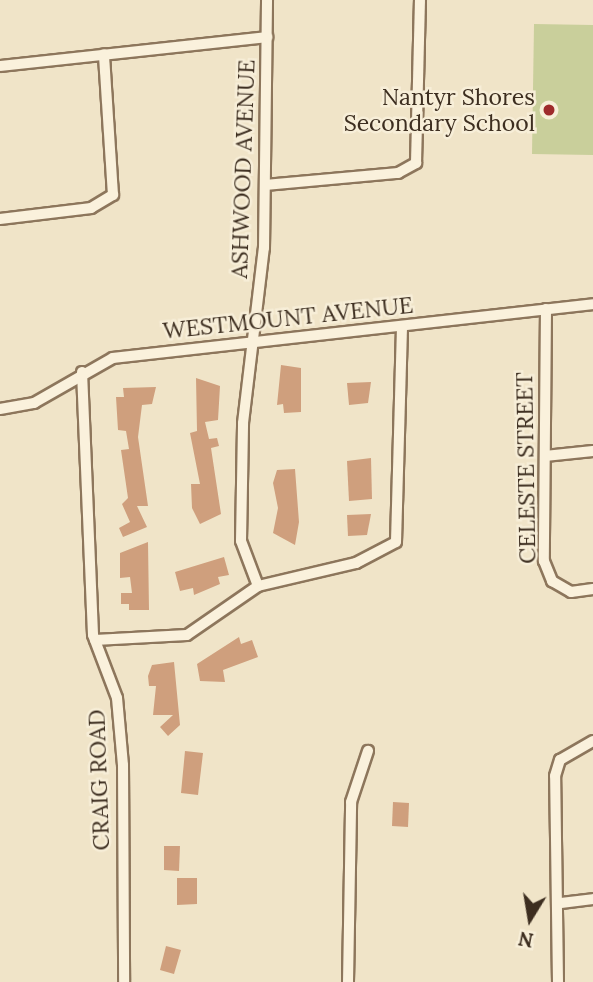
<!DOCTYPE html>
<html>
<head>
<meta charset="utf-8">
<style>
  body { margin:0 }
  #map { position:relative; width:593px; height:982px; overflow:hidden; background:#f0e4c8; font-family:Lora,serif }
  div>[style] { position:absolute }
  .green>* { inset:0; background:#c9cf9b }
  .building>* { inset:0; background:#cf9f7d }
  .roads { filter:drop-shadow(2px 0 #8d765c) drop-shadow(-2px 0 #8d765c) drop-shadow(0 2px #8d765c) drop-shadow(0 -2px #8d765c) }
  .minor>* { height:10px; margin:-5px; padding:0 5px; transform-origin:5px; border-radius:5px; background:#faf1dc }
  .dots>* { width:19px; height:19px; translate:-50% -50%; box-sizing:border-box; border:4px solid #f7eed8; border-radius:50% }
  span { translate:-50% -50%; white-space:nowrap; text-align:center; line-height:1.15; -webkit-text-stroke:5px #f7eed8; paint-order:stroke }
  .poi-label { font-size:23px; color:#3d2e20 }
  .right { translate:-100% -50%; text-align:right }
  .street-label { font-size:23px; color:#3d2e20 }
  .north { position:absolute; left:495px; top:884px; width:70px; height:70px; -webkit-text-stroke:5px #f7eed8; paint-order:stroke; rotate:191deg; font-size:19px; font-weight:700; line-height:28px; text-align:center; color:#3d2e20 }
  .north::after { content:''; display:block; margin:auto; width:24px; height:32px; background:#3d2e20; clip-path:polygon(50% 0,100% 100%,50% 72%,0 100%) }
</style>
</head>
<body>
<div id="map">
  <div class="green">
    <i style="clip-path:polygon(534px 24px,593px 25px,593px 155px,532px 154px)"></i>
  </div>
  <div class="building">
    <i style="clip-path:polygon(281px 365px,301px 368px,301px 412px,284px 413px,283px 404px,277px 405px)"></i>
    <i style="clip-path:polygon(196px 378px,220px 386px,218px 420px,205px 422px,209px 439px,217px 438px,219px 446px,211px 448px,221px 514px,200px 524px,192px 508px,191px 484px,200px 484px,190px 433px,197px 431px)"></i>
    <i style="clip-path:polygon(371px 382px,368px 403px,349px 405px,347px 383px)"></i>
    <i style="clip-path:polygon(156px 387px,152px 404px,142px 405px,138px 437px,148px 506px,137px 506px,147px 527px,123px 537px,119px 528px,130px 522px,122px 504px,128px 498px,121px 450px,129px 449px,126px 431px,118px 430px,116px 397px,124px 397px,123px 388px)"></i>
    <i style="clip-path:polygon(371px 458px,372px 499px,349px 501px,347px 461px)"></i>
    <i style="clip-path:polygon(295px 469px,299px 522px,295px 545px,273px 533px,278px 508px,273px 483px,277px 470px)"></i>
    <i style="clip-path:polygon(371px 514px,367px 535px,348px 536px,347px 515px)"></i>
    <i style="clip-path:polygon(148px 542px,149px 610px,129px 610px,129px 604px,121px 604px,121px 593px,132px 593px,130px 577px,120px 578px,120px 553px)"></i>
    <i style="clip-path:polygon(224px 557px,229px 575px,218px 577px,220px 584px,194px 595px,193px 588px,180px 591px,175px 572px)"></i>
    <i style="clip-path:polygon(239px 637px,241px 644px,252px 640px,258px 657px,223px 670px,225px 682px,200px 681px,197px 664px)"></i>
    <i style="clip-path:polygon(174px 662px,180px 725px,168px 736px,160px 727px,173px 715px,153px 715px,156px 686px,149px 686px,148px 676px,152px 665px)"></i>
    <i style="clip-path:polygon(185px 751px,203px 753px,198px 795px,181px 793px)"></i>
    <i style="clip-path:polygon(393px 802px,409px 803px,408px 827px,392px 826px)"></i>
    <i style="clip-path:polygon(164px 846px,180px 846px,179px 871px,164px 870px)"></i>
    <i style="clip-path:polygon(177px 878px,197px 878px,197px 904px,177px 905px)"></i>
    <i style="clip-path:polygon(166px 946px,181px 950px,174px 974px,160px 970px)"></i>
  </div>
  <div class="roads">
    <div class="minor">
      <i style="left:0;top:66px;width:269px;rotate:-6.2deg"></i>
      <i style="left:265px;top:185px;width:134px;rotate:-5.2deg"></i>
      <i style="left:398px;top:173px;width:21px;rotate:-29deg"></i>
      <i style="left:416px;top:163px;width:163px;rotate:-88.6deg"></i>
      <i style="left:0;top:219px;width:92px;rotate:-6.9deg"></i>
      <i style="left:91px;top:208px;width:26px;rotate:-31deg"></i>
      <i style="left:113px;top:195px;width:141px;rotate:-93.7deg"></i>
      <i style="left:546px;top:309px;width:252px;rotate:90.5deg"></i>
      <i style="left:544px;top:561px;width:22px;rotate:68deg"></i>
      <i style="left:552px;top:581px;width:22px;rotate:30deg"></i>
      <i style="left:571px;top:592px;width:22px;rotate:-8deg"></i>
      <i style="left:82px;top:372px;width:263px;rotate:87.6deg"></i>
      <i style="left:93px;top:635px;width:67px;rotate:69.1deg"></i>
      <i style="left:117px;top:698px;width:67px;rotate:84.9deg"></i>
      <i style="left:123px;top:765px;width:217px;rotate:89.7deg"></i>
      <i style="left:0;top:409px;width:35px;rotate:-10deg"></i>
      <i style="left:34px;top:403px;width:91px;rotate:-29.7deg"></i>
      <i style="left:113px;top:358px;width:483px;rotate:-6.4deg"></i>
      <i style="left:545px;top:456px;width:48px;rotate:-5.9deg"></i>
      <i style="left:258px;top:586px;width:48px;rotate:-110.7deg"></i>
      <i style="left:241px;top:541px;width:118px;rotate:-89deg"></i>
      <i style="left:243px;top:423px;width:176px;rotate:-83.2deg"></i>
      <i style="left:264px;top:248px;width:248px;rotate:-89.3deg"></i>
      <i style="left:95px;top:640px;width:92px;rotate:-3.1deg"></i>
      <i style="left:187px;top:635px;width:86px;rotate:-34.6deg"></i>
      <i style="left:258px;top:586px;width:101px;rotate:-13.2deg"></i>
      <i style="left:356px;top:563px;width:45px;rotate:-27.7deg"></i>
      <i style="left:396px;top:542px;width:214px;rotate:-88.4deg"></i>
      <i style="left:561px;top:903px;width:32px;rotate:-7deg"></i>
      <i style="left:348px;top:982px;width:180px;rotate:-89deg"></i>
      <i style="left:351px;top:802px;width:54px;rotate:-71.6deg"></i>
      <i style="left:558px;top:982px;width:206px;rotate:-90.8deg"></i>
      <i style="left:555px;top:776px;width:17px;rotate:-73deg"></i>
      <i style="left:560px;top:760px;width:38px;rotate:-30deg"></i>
    </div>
  </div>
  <div class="dots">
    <i style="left:549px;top:110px;background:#9e2a2b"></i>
  </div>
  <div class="poi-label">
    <span class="right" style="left:535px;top:110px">Nantyr Shores<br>Secondary School</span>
  </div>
  <div class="street-label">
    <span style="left:243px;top:169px;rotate:-88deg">ASHWOOD AVENUE</span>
    <span style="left:288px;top:318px;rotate:-6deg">WESTMOUNT AVENUE</span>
    <span style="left:526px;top:468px;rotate:-91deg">CELESTE STREET</span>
    <span style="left:99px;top:780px;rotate:-92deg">CRAIG ROAD</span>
  </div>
  <div class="north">N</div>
</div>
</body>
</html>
